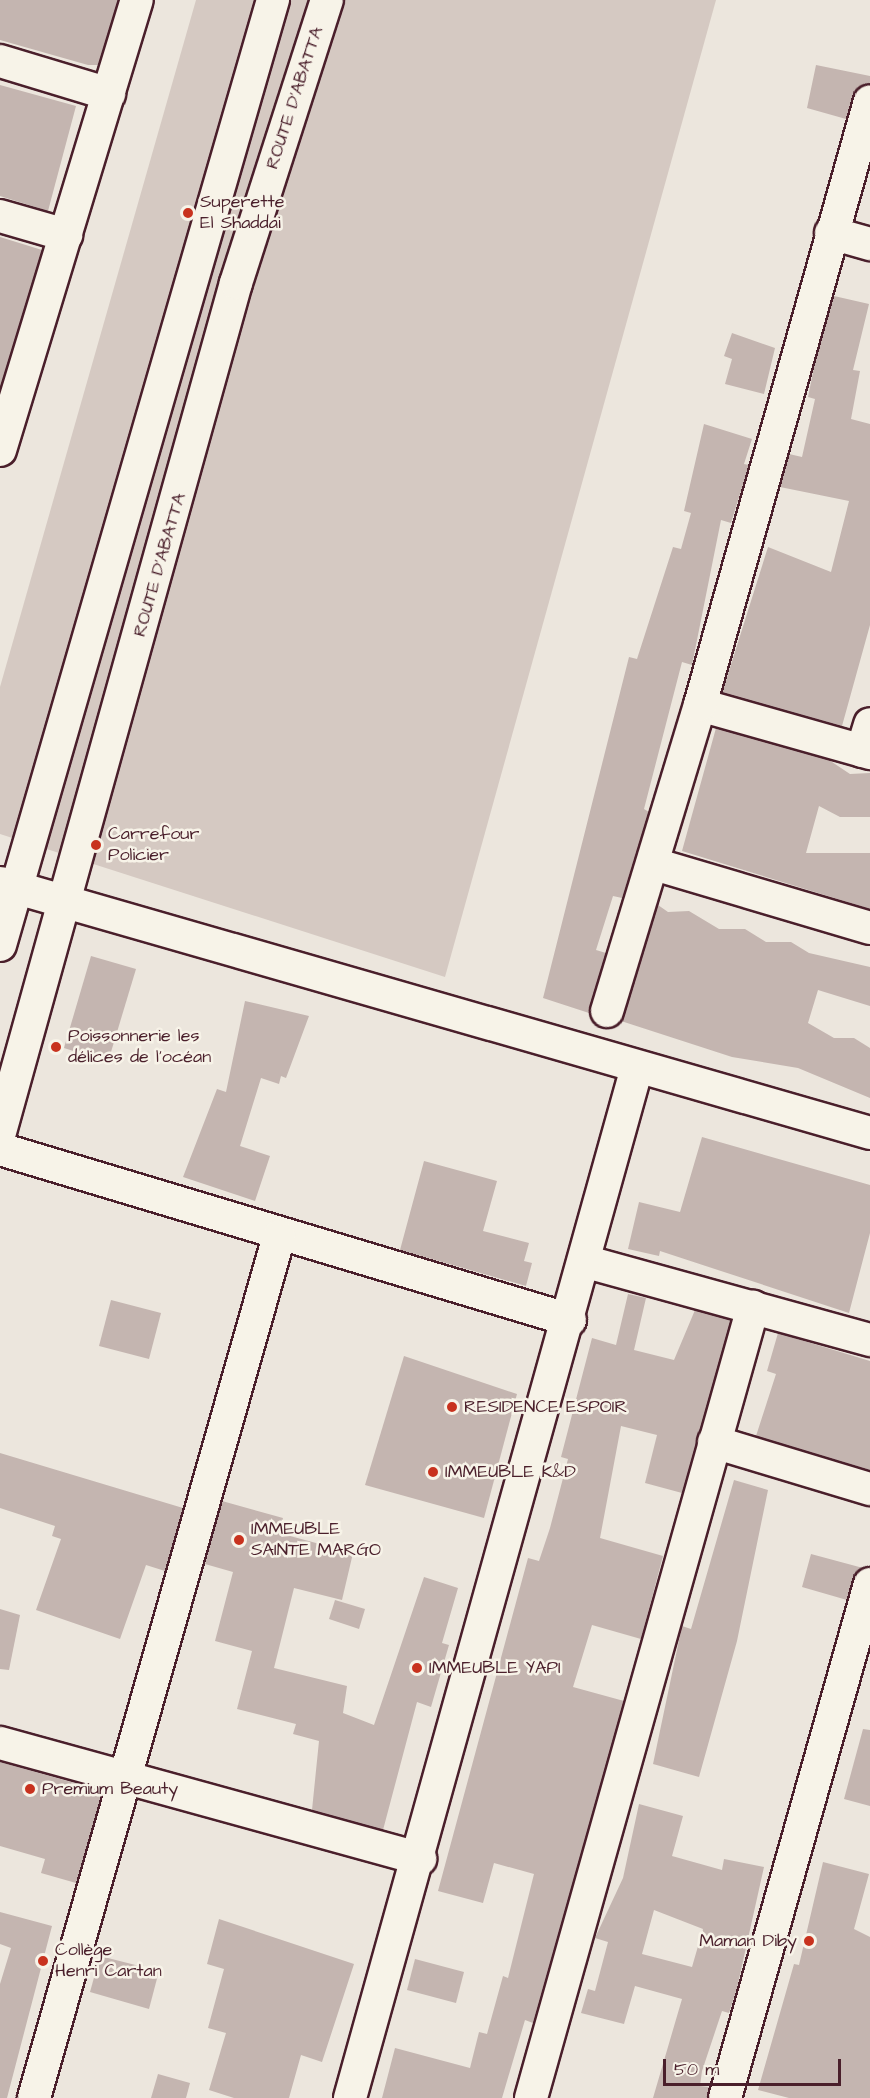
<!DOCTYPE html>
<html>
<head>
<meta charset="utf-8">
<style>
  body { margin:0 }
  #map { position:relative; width:870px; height:2098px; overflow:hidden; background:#ece6dd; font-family:"Architects Daughter",sans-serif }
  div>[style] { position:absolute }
  .green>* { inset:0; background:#d5c9c2 }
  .building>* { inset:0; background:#c4b5b0 }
  .roads { filter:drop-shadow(2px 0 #4a1f2b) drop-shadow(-2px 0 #4a1f2b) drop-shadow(0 2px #4a1f2b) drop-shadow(0 -2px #4a1f2b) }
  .minor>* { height:32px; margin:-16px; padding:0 16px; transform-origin:16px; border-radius:16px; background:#f7f3e8 }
  .dots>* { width:16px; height:16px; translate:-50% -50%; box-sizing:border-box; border:3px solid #f7f3e8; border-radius:50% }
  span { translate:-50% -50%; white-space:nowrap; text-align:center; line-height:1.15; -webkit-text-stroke:5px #f7f3e8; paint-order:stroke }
  .street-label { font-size:18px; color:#4a1f2b }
  .poi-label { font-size:18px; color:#4a1f2b }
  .left { translate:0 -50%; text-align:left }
  .right { translate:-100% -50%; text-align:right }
  .scale { position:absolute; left:663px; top:2059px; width:178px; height:27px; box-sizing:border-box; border:3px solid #4a1f2b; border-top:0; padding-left:8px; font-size:18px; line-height:21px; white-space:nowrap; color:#4a1f2b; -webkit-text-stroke:4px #f7f3e8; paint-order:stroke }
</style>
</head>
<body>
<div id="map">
  <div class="green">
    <i style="clip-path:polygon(196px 0,716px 0,445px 977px,0 834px,0 687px)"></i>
  </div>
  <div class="building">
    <i style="clip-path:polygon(0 0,118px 0,98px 65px,88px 65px,0 40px)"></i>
    <i style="clip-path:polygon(816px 65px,870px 76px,870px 84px,853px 96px,846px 119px,807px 108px)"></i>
    <i style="clip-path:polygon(0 85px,76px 106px,48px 211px,0 196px)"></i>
    <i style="clip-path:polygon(0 237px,42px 250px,0 388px)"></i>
    <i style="clip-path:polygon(834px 296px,869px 304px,853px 370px,860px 371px,851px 419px,870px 424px,870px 625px,842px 726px,722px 693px,768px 547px,831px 572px,849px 501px,780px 487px,789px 454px,802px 457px,815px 399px,808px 397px,815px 362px)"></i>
    <i style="clip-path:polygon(732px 333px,775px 348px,764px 394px,725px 384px,732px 359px,724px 356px)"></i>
    <i style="clip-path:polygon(704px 424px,752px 439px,744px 464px,749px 465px,731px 523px,721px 520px,692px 665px,682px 662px,644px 809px,649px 812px,622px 898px,613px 896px,596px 950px,606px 953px,589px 1013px,543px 998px,629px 657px,637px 659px,673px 547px,681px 549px,691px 513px,684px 511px)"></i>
    <i style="clip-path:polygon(716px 728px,829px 760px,850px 774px,870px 773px,870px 817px,840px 817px,819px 806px,806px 853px,870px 853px,870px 909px,682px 851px)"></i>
    <i style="clip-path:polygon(658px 905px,668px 912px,689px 911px,719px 929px,745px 929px,766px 942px,791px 942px,809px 953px,870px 967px,870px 1006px,818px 990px,808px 1023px,834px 1038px,854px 1038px,870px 1048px,870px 1098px,798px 1068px,732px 1057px,621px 1021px)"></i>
    <i style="clip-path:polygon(91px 956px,136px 969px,108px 1062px,64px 1048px)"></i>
    <i style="clip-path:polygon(245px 1001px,309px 1016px,286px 1078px,281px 1076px,279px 1084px,261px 1078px,240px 1146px,270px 1156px,255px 1201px,183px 1177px,217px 1089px,226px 1092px)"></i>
    <i style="clip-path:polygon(702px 1137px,870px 1185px,870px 1233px,849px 1313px,660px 1251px,659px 1256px,628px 1249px,639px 1202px,680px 1212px)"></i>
    <i style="clip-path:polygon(424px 1161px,497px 1181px,483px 1231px,529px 1243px,524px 1261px,532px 1263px,526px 1286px,400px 1250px)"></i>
    <i style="clip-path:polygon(628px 1294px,646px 1298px,634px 1350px,674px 1360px,695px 1310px,731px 1320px,682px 1493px,645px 1483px,657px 1435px,621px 1426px,600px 1538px,663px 1556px,641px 1639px,592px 1625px,573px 1687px,624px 1701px,533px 2023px,525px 2020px,502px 2098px,382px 2098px,395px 2048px,470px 2068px,479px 2032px,487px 2034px,503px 1976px,508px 1978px,534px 1874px,494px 1863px,483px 1903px,438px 1891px,528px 1558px,539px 1561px,550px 1528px,568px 1459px,561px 1457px,592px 1338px,616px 1345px)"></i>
    <i style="clip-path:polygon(111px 1300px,161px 1313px,149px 1359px,99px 1346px)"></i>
    <i style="clip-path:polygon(778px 1333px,870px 1361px,870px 1470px,756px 1436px,776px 1374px,767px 1371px)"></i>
    <i style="clip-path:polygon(404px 1356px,517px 1394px,484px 1518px,365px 1485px)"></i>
    <i style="clip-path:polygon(0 1453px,183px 1508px,165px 1571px,146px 1565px,120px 1639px,36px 1610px,61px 1539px,52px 1536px,55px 1526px,0 1508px)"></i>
    <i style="clip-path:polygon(734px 1480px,768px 1490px,737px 1641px,699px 1777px,653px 1764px,682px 1626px,691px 1629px)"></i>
    <i style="clip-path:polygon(222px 1501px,283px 1518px,279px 1533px,353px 1553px,342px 1600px,294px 1588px,274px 1668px,347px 1686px,343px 1713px,374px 1725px,424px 1577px,458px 1588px,442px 1643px,449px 1645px,431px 1707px,417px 1702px,383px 1830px,312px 1810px,319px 1741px,293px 1734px,296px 1724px,237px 1709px,252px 1651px,215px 1641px,233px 1572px,205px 1564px)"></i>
    <i style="clip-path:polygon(811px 1554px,863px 1568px,853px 1579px,847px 1600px,802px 1587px)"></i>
    <i style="clip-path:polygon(335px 1600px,365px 1609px,359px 1629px,329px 1619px)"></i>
    <i style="clip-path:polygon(0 1609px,20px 1615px,9px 1670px,0 1669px)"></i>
    <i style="clip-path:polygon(863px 1729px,870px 1730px,870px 1806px,844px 1799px)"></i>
    <i style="clip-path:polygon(0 1762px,103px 1791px,76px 1883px,41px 1873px,45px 1859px,0 1846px)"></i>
    <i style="clip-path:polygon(evenodd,639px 1804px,683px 1816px,672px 1856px,722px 1870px,724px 1859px,764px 1867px,737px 1988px,729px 2013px,722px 2011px,702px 2071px,700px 2086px,709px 2087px,708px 2098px,653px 2098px,682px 1999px,635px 1986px,624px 2024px,581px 2013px,588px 1989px,595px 1991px,608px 1942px,595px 1938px,623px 1878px,639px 1804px,654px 1910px,703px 1929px,692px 1967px,642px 1954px,654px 1910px)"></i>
    <i style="clip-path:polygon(823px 1862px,869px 1874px,854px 1929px,870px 1937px,870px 2098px,789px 2098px,758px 2090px,794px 1964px,799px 1965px)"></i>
    <i style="clip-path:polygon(0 1912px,52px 1926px,7px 2098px,0 2098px,0 1984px,11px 1948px,0 1944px)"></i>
    <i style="clip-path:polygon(219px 1919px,354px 1964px,322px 2062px,301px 2055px,289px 2098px,234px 2098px,209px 2090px,226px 2033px,208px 2028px,224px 1969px,207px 1964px)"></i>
    <i style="clip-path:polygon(100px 1956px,159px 1971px,149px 2009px,90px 1992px)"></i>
    <i style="clip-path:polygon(415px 1959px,464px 1972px,456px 2003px,407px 1990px)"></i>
    <i style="clip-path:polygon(158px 2074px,190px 2083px,186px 2098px,151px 2098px)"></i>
  </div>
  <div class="roads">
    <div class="minor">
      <i style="left:0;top:61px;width:114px;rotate:16.8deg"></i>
      <i style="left:0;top:216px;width:69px;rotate:16.1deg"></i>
      <i style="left:831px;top:233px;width:41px;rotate:15.8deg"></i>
      <i style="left:0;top:450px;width:470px;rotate:-73.1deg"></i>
      <i style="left:700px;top:705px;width:177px;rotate:15.8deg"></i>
      <i style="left:862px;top:751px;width:28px;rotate:-73deg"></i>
      <i style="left:654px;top:864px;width:225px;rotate:16.5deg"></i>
      <i style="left:0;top:883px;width:905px;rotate:16.03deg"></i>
      <i style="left:0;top:945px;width:984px;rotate:-73.89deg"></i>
      <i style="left:607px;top:1011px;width:320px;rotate:-73.1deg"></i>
      <i style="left:700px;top:705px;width:627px;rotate:-74.28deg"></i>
      <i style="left:0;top:1132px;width:881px;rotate:-74.47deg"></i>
      <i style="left:236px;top:283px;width:297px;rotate:-72.2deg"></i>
      <i style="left:0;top:1149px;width:595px;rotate:16.7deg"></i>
      <i style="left:587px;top:1262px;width:294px;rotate:15.4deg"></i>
      <i style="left:714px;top:1442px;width:163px;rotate:16.8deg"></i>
      <i style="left:0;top:1743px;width:436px;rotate:15.4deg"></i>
      <i style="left:34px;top:2098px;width:896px;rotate:-74.13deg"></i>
      <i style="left:350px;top:2098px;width:1070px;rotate:-74.44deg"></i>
      <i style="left:531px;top:2098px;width:822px;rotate:-74.32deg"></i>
      <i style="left:725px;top:2098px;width:534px;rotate:-74.25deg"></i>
    </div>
  </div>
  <div class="dots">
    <i style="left:188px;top:213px;background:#c8321e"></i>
    <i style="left:96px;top:845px;background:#c8321e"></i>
    <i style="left:56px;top:1047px;background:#c8321e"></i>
    <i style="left:452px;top:1407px;background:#c8321e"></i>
    <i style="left:433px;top:1472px;background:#c8321e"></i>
    <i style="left:239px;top:1540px;background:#c8321e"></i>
    <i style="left:417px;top:1668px;background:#c8321e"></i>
    <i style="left:30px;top:1789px;background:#c8321e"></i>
    <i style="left:809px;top:1941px;background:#c8321e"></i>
    <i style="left:43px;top:1961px;background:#c8321e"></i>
  </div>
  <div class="street-label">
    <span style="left:295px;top:98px;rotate:-72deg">ROUTE D'ABATTA</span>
    <span style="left:160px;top:565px;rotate:-74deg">ROUTE D'ABATTA</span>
  </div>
  <div class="poi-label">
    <span class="left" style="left:200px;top:213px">Superette<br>El Shaddai</span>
    <span class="left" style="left:108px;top:845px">Carrefour<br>Policier</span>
    <span class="left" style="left:68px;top:1047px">Poissonnerie les<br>délices de l'océan</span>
    <span class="left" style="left:464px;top:1407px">RESIDENCE ESPOIR</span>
    <span class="left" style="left:445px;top:1472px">IMMEUBLE K&amp;D</span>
    <span class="left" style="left:251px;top:1540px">IMMEUBLE<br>SAINTE MARGO</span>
    <span class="left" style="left:429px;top:1668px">IMMEUBLE YAPI</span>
    <span class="left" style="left:42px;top:1789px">Premium Beauty</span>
    <span class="right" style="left:797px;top:1941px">Maman Diby</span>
    <span class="left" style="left:55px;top:1961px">Collège<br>Henri Cartan</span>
  </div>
  <div class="scale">50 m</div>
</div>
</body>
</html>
